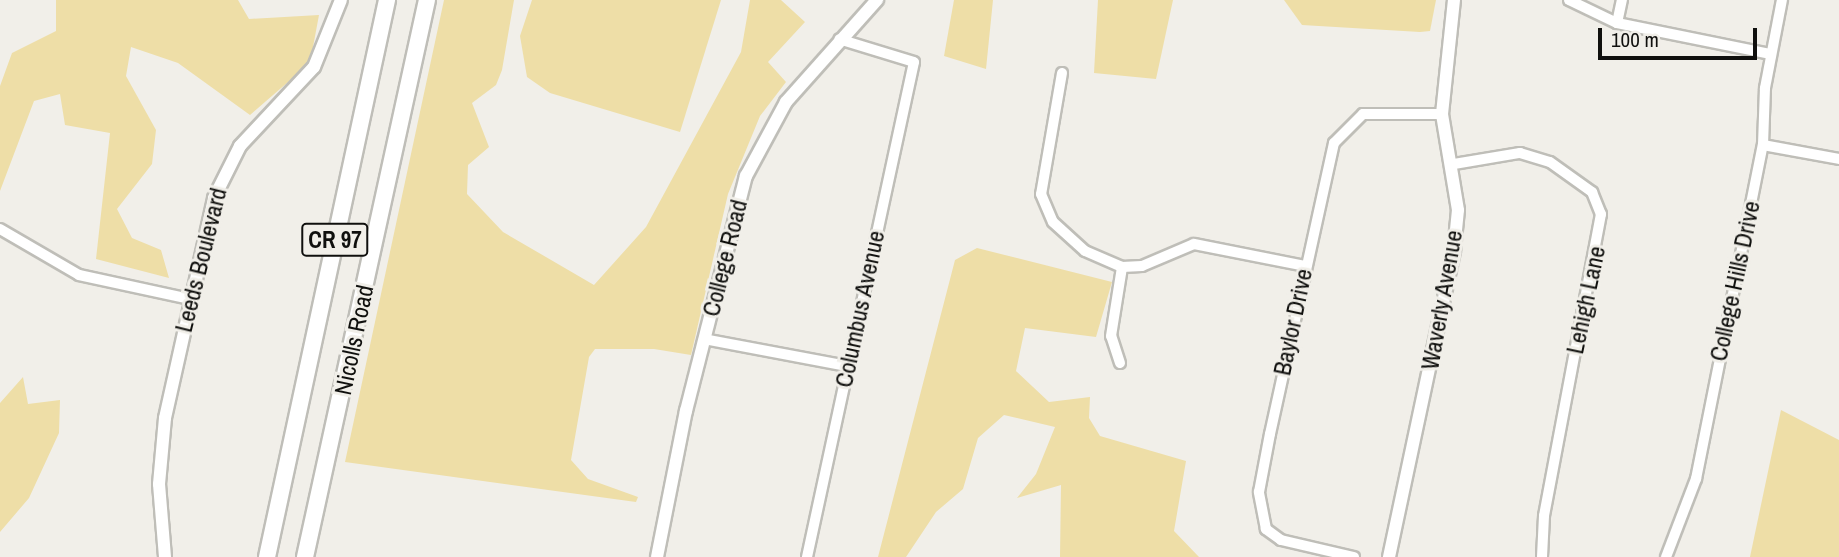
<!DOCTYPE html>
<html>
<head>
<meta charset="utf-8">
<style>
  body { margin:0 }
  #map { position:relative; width:1839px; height:557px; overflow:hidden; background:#f1efe9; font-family:"Archivo Narrow",sans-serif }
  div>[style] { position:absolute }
  .green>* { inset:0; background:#eedea7 }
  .roads { filter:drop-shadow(2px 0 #bfbeb8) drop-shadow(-2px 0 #bfbeb8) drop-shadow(0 2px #bfbeb8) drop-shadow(0 -2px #bfbeb8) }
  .minor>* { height:10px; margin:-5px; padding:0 5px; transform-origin:5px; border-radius:5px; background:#fff }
  .tertiary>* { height:12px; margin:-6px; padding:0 6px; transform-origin:6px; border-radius:6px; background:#fff }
  .trunk>* { height:16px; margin:-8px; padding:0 8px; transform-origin:8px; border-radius:8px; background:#fff }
  span { translate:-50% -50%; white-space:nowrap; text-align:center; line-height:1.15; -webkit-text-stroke:6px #f1efe9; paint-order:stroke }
  .shield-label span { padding:2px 5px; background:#f1efe9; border:2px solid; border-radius:5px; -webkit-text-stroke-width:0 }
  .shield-label { font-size:23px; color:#10100e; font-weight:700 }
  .street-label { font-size:24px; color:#10100e }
  .scale { position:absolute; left:1598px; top:28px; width:159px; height:32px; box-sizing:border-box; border:4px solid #10100e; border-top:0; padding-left:9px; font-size:21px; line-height:24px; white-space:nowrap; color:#10100e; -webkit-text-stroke:5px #f1efe9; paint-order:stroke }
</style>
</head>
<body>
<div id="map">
  <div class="green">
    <i style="clip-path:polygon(56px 0,238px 0,249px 19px,319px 15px,310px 63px,250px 115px,178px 63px,131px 47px,126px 76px,156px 130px,152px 164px,117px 209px,132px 238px,161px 250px,169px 278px,96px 259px,110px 133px,65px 125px,60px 94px,34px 101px,0 191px,0 86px,12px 53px,56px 31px)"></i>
    <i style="clip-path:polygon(444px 0,514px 0,502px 70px,496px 85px,472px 103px,489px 147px,468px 165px,467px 194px,503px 232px,594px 285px,646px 227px,741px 52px,750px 0,781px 0,805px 22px,768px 62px,786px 82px,760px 116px,728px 194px,691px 355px,654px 349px,595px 349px,589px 357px,571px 460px,588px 479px,638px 497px,636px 502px,345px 462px)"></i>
    <i style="clip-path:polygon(532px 0,721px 0,680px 132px,550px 93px,527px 77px,520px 36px)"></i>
    <i style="clip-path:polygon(954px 0,993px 0,986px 69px,944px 56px)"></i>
    <i style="clip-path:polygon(1098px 0,1173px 0,1156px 79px,1094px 73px)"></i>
    <i style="clip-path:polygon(1284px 0,1436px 0,1430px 31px,1420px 32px,1302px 25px)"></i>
    <i style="clip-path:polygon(977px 248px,1112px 282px,1096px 337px,1025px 328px,1016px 371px,1049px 402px,1090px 397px,1089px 418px,1100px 436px,1186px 461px,1174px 531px,1199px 557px,1060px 557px,1061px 485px,1017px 498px,1036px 474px,1055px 427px,1004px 415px,978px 438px,963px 489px,936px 512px,906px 557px,878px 557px,955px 260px)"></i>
    <i style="clip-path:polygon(23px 377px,28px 404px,60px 400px,59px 433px,29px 498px,0 532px,0 403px)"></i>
    <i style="clip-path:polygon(1781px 410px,1839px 440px,1839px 557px,1750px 557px)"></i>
  </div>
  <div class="roads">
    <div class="minor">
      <i style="left:1569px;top:0;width:53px;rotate:25.6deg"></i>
      <i style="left:1617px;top:23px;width:157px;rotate:11.4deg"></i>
      <i style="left:1617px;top:23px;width:24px;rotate:-78deg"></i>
      <i style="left:1062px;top:73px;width:123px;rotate:99.8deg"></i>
      <i style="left:1041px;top:194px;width:30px;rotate:67deg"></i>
      <i style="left:1053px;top:222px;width:43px;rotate:42.2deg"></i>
      <i style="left:1085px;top:251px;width:40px;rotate:23.4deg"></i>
      <i style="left:1122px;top:267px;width:20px;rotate:-3deg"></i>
      <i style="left:1142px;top:266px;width:56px;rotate:-22.9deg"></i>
      <i style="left:1194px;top:244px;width:113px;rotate:11.2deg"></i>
      <i style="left:1763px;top:145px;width:77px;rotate:10.4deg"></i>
      <i style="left:1454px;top:164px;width:67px;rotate:-9.5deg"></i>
      <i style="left:1520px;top:153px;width:31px;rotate:17deg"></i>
      <i style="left:1550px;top:162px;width:52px;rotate:35.5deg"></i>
      <i style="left:1592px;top:192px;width:24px;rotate:68deg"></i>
      <i style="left:1601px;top:214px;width:307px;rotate:100.7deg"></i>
      <i style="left:1544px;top:516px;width:41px;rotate:92.8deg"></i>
      <i style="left:0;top:229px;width:91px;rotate:30.2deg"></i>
      <i style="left:79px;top:275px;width:114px;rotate:12.2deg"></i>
      <i style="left:704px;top:339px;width:146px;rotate:10.7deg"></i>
      <i style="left:1120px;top:363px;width:28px;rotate:-108deg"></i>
      <i style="left:1111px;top:336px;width:70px;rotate:-80.9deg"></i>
      <i style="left:807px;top:557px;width:506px;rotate:-77.8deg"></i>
      <i style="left:914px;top:62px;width:78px;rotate:-163deg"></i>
      <i style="left:1354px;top:557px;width:75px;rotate:-166.9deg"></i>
      <i style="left:1281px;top:540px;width:19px;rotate:-144deg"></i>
      <i style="left:1266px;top:529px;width:38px;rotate:-101deg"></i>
      <i style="left:1259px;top:492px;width:59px;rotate:-79.3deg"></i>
      <i style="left:1270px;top:434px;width:298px;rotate:-77.6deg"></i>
      <i style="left:1334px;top:143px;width:41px;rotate:-45deg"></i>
      <i style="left:1363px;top:114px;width:79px"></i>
      <i style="left:1666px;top:557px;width:84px;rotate:-69deg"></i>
      <i style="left:1696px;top:479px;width:341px;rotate:-78.7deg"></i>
      <i style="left:1763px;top:145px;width:57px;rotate:-88deg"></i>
      <i style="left:1765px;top:88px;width:90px;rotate:-79.1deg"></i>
    </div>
    <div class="tertiary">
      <i style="left:165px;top:557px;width:73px;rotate:-94.7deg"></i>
      <i style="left:159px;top:484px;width:66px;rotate:-84.8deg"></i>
      <i style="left:165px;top:418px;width:225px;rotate:-77.4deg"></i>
      <i style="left:214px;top:198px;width:58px;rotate:-63.4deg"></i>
      <i style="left:240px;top:146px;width:108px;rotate:-46.9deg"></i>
      <i style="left:314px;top:67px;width:72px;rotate:-68.1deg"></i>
      <i style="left:657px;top:557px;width:149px;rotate:-78.8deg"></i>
      <i style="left:686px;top:411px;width:243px;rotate:-75.7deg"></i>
      <i style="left:746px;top:176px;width:84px;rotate:-61.6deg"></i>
      <i style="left:786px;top:102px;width:137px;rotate:-48.3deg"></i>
      <i style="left:1389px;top:557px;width:314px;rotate:-78deg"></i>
      <i style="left:1454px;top:250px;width:40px;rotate:-84.3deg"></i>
      <i style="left:1458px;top:210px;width:97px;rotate:-99.5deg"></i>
      <i style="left:1442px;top:114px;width:115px;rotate:-84deg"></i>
    </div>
    <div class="trunk">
      <i style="left:267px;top:557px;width:570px;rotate:-77.84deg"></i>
      <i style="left:305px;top:557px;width:570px;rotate:-77.65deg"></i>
    </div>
  </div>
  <div class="shield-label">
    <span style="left:335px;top:240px">CR 97</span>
  </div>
  <div class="street-label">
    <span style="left:725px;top:258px;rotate:-76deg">College Road</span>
    <span style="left:201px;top:260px;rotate:-76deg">Leeds Boulevard</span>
    <span style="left:1735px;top:281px;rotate:-78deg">College Hills Drive</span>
    <span style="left:1442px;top:300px;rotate:-80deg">Waverly Avenue</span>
    <span style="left:1586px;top:300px;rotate:-78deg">Lehigh Lane</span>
    <span style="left:860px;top:309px;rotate:-78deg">Columbus Avenue</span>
    <span style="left:1293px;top:322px;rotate:-78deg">Baylor Drive</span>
    <span style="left:354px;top:340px;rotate:-78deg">Nicolls Road</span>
  </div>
  <div class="scale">100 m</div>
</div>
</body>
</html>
